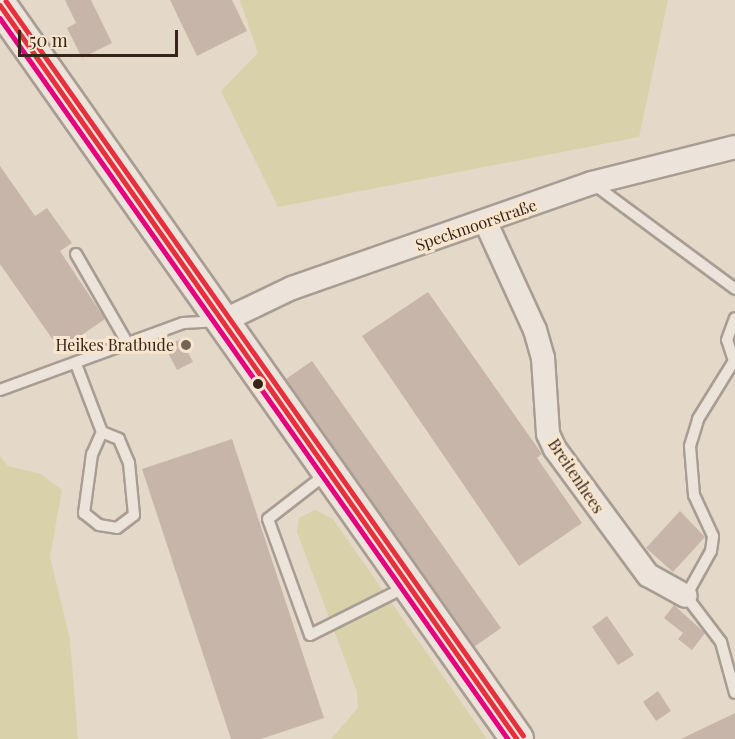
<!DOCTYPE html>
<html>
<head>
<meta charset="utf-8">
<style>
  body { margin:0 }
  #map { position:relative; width:735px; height:739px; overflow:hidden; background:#e4d8c9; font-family:"Playfair Display",serif }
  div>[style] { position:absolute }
  .green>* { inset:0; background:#d8d1aa }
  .building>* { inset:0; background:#c8b5aa }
  .roads { filter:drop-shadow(2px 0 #a99d93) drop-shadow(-2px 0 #a99d93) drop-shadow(0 2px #a99d93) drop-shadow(0 -2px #a99d93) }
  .lane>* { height:10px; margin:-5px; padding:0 5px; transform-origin:5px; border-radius:5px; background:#ece4db }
  .street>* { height:22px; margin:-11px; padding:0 11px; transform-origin:11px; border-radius:11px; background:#ece4db }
  .secondary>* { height:32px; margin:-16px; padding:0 16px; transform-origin:16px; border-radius:16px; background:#ece4db }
  .bus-1>* { height:4.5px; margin:-2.25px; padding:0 2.25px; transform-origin:2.25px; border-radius:2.25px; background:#e7303d }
  .bus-2>* { height:4.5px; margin:-2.25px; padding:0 2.25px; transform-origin:2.25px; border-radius:2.25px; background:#e5007d }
  .bus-3>* { height:4.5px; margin:-2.25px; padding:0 2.25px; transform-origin:2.25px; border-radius:2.25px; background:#e7303d }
  .dots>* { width:16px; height:16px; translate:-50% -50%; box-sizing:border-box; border:3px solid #f7e5cd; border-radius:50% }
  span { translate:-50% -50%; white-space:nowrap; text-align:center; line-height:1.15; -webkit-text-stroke:6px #f7e5cd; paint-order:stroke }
  .street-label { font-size:16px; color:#37251b }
  .poi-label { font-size:16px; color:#37251b }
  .right { translate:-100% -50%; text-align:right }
  .scale { position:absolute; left:18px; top:30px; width:160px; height:27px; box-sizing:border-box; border:3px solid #37251b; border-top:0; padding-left:8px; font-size:18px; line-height:21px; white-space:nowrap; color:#37251b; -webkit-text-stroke:4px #f7e5cd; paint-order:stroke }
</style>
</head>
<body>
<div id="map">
  <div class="green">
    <i style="clip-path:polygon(240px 0,668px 0,639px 137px,278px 207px,221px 91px,258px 53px)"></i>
    <i style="clip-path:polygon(0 456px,8px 466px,41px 474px,62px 490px,50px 557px,70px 639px,78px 739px,0 739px)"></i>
    <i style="clip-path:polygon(315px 510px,333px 519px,487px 739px,331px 739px,358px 708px,357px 692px,297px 532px,299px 518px)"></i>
  </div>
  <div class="building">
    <i style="clip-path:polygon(65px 0,91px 0,112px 43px,82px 58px,67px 28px,76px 23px)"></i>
    <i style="clip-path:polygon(170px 0,232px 0,247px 31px,197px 56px)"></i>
    <i style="clip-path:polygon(0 166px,35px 216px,47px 208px,72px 243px,60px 251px,105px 319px,60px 350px,0 264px)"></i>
    <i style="clip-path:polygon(428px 292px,542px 454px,537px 458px,582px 523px,519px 566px,362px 336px)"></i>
    <i style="clip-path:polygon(181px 339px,193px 362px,177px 370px,165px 347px)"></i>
    <i style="clip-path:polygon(312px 361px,501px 628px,474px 647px,286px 379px)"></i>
    <i style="clip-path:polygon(232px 439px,324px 718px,261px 739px,231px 739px,142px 469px)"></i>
    <i style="clip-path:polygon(680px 511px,705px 537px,673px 572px,646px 548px)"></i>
    <i style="clip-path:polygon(674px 605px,705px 633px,692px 650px,678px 639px,683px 633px,664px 618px)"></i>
    <i style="clip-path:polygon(607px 616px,634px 655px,618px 665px,592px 627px)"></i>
    <i style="clip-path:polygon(658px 691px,671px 711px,656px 721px,643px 702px)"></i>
    <i style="clip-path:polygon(735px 713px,735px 739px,681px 739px)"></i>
  </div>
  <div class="roads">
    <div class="lane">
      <i style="left:592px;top:183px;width:178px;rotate:36.5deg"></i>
      <i style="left:76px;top:254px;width:104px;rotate:60deg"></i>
      <i style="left:76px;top:364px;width:73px;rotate:69.1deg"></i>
      <i style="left:102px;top:432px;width:24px;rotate:114deg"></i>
      <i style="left:92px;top:454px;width:60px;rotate:97.7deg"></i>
      <i style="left:84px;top:513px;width:19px;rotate:39deg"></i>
      <i style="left:99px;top:525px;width:18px;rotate:9deg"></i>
      <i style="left:117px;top:528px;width:21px;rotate:-37deg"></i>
      <i style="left:134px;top:515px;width:52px;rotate:-95.5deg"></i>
      <i style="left:129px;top:463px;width:26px;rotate:-113deg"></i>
      <i style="left:119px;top:439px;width:18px;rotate:-158deg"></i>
      <i style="left:0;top:390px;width:195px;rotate:-20.1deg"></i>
      <i style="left:183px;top:323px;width:33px;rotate:-3deg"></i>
      <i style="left:326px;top:474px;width:73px;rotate:142.2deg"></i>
      <i style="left:268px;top:519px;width:123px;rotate:70.1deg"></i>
      <i style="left:310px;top:635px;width:107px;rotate:-26.6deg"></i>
      <i style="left:735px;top:693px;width:53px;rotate:-105.4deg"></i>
      <i style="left:721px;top:642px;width:58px;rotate:-127.3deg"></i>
      <i style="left:686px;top:596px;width:51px;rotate:-60.9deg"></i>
      <i style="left:711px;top:551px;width:15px;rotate:-82deg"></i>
      <i style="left:713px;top:536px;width:45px;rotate:-114.9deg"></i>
      <i style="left:694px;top:495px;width:49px;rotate:-94.7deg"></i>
      <i style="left:690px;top:446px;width:28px;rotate:-73deg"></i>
      <i style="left:698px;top:419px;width:68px;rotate:-58.2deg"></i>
      <i style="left:734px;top:361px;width:22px;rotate:-108deg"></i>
      <i style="left:727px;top:340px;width:23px;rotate:-70deg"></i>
    </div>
    <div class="street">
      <i style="left:486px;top:223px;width:118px;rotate:65.4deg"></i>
      <i style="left:535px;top:330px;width:29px;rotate:74deg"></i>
      <i style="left:543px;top:358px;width:76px;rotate:86.2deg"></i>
      <i style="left:548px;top:434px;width:17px;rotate:65deg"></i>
      <i style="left:555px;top:449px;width:157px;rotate:53.6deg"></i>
      <i style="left:648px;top:575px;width:43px;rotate:28.9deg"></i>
      <i style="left:223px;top:321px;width:76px;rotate:-25.6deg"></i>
      <i style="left:292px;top:288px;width:318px;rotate:-19.3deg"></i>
      <i style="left:592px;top:183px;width:147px;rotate:-14.1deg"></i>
    </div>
    <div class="secondary">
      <i style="left:0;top:5px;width:898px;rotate:54.84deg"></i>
    </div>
  </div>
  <div class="bus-1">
    <i style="left:0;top:5px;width:898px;rotate:54.84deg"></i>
  </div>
  <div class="bus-2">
    <i style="left:0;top:18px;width:882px;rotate:54.83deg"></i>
  </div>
  <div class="bus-3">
    <i style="left:6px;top:1px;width:898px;rotate:54.84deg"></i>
  </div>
  <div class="dots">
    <i style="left:186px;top:345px;background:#746458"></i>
    <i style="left:258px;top:384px;background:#37251b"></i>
  </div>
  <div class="street-label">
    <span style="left:476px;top:225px;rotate:-19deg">Speckmoorstraße</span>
    <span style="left:576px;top:476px;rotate:56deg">Breitenhees</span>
  </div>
  <div class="poi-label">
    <span class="right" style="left:174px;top:345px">Heikes Bratbude</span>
  </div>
  <div class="scale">50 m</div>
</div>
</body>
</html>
